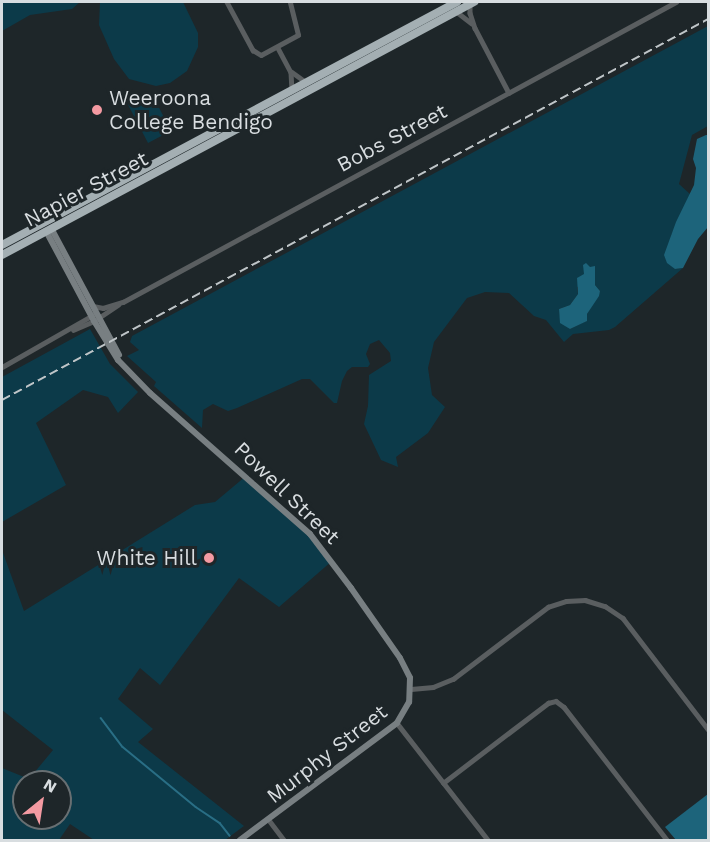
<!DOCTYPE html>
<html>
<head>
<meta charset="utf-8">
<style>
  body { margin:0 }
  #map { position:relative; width:710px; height:842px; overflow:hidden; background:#1e2629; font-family:"Work Sans",sans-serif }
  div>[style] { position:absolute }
  .green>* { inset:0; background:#0c3a49 }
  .forest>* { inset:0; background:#1d647b }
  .stream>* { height:1.5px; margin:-0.75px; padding:0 0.75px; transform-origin:0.75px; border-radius:0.75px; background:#296e85 }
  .street>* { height:4.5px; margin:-2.25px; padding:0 2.25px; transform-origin:2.25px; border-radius:2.25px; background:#5a5e60 }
  .secondary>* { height:6px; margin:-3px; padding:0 3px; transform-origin:3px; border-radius:3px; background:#787f82 }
  .highway>* { height:8px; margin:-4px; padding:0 4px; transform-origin:4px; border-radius:4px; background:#a4afb3 }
  .rail>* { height:1.5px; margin-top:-0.75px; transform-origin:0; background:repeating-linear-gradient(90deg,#bfc5c8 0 9px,transparent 0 13.5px) }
  .dots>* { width:16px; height:16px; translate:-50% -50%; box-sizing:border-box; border:3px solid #1e2629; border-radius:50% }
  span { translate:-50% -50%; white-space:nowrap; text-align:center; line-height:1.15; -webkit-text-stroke:6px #1e2629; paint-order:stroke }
  .poi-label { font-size:21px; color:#d8dde0 }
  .left { translate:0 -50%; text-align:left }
  .right { translate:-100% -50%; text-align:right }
  .street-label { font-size:21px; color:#d8dde0 }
  .frame { position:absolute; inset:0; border:3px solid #d8dde0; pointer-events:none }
  .north { position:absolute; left:12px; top:770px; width:60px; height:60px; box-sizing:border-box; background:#1e2629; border:2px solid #686f72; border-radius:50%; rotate:30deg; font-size:16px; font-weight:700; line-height:24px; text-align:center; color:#d8dde0 }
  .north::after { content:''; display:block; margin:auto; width:21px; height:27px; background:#f49aa2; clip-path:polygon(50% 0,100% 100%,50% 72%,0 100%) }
</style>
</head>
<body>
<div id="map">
  <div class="green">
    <i style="clip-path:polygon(2px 2px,80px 2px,72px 9px,30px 15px,2px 31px)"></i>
    <i style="clip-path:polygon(100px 2px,183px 2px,198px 33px,198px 47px,187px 71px,170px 83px,156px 86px,129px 79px,114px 59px,99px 25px)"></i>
    <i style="clip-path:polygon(evenodd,708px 26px,708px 126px,692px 135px,679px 184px,690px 194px,671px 236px,675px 269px,683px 268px,615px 327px,609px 330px,573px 334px,564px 342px,546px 320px,534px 316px,509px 293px,485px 292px,467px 298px,434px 342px,428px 368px,432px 395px,445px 407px,428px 433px,396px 457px,398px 467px,381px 460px,364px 424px,368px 406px,369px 375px,391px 361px,390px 353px,379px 340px,370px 344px,366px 354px,370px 364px,368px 367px,352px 367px,347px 371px,342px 381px,337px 403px,334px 403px,310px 379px,302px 379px,237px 408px,228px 411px,213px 404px,203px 410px,202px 428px,154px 386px,156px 382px,127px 356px,139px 350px,130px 342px,132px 336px,708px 26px,595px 285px,600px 291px,587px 314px,586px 321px,570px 329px,560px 317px,559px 309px,570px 305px,578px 294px,577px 287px,595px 285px)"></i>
    <i style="clip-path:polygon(135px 94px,139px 101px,152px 94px,171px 131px,148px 143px,125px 99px)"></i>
    <i style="clip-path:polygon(90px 329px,110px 364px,138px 392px,118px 413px,108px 397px,83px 390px,36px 423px,66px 485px,2px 522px,2px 377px)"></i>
    <i style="clip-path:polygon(evenodd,246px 476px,310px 534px,332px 561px,279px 607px,239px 578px,160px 685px,140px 668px,118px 699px,153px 729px,138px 742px,244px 826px,225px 840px,94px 840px,70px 824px,59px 840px,2px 840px,2px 768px,29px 779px,53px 750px,2px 710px,2px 550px,24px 611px,195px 505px,215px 502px,246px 476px,24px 782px,60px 782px,60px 818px,24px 818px,24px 782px)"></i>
  </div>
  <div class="forest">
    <i style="clip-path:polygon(706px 135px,708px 135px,708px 227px,698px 239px,683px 268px,675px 269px,667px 263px,664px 255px,676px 222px,694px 185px,696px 168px,693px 159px,697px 139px)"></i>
    <i style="clip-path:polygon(586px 263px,590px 267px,595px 266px,595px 285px,600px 291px,599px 296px,587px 314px,587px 321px,570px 329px,560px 323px,559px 309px,570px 305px,578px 294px,577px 278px,584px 274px,583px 265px)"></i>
    <i style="clip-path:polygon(708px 794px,708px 840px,676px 840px,665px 827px)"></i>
  </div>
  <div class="stream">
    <i style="left:101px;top:718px;width:36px;rotate:53deg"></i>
    <i style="left:123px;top:747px;width:94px;rotate:39.4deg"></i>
    <i style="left:196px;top:807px;width:29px;rotate:34deg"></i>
    <i style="left:220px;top:823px;width:16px;rotate:52deg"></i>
  </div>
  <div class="street">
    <i style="left:227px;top:2px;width:55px;rotate:61.6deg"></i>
    <i style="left:253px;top:50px;width:9px;rotate:32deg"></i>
    <i style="left:261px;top:55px;width:42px;rotate:-28.4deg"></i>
    <i style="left:298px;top:35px;width:34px;rotate:-104deg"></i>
    <i style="left:470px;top:4px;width:9px;rotate:90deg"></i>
    <i style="left:470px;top:13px;width:16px;rotate:72deg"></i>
    <i style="left:475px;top:28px;width:73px;rotate:62.4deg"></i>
    <i style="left:457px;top:12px;width:18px;rotate:38deg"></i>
    <i style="left:278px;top:48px;width:27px;rotate:62deg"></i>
    <i style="left:291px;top:72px;width:17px;rotate:87deg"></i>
    <i style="left:292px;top:72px;width:17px;rotate:36deg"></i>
    <i style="left:93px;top:306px;width:10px;rotate:11deg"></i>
    <i style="left:103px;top:308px;width:21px;rotate:-17deg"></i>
    <i style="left:123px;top:302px;width:629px;rotate:-28.48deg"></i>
    <i style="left:73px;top:330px;width:23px;rotate:-23deg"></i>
    <i style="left:94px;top:321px;width:29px;rotate:-34deg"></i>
    <i style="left:2px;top:367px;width:105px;rotate:-29.7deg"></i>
    <i style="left:411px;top:689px;width:22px;rotate:-5deg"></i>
    <i style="left:433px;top:687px;width:22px;rotate:-22deg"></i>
    <i style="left:453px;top:679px;width:119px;rotate:-37.2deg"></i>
    <i style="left:548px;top:607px;width:19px;rotate:-18deg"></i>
    <i style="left:566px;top:601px;width:19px;rotate:-3deg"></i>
    <i style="left:585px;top:600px;width:21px;rotate:17deg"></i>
    <i style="left:605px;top:606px;width:22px;rotate:34deg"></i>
    <i style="left:623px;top:618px;width:140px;rotate:52.6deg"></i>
    <i style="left:397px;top:723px;width:148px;rotate:52.1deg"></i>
    <i style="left:443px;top:783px;width:132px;rotate:-37.3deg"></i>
    <i style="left:548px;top:703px;width:8px;rotate:-14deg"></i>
    <i style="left:556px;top:701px;width:10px;rotate:37deg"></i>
    <i style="left:564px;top:707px;width:168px;rotate:52.2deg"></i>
    <i style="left:269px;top:820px;width:25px;rotate:53deg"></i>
  </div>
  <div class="secondary">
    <i style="left:51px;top:228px;width:144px;rotate:61.8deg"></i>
    <i style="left:46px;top:231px;width:102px;rotate:61.9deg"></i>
    <i style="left:94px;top:321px;width:46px;rotate:58.4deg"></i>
    <i style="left:118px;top:360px;width:46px;rotate:45.9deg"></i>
    <i style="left:150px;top:393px;width:213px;rotate:41.4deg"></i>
    <i style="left:310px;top:534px;width:68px;rotate:52.8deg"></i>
    <i style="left:351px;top:588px;width:85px;rotate:55deg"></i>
    <i style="left:400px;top:658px;width:22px;rotate:63deg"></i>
    <i style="left:410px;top:678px;width:24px;rotate:92deg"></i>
    <i style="left:409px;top:702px;width:24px;rotate:120deg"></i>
    <i style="left:397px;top:723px;width:196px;rotate:143.3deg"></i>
  </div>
  <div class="highway">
    <i style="left:2px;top:245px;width:516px;rotate:-28.11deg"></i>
    <i style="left:2px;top:255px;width:536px;rotate:-28.19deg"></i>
  </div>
  <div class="rail">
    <i style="left:2px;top:400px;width:802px;rotate:-28.35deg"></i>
  </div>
  <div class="dots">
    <i style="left:97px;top:110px;background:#f49aa2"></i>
    <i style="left:209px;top:558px;background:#f49aa2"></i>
  </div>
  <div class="poi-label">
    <span class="left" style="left:109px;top:110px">Weeroona<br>College Bendigo</span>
    <span class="right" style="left:197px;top:558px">White Hill</span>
  </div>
  <div class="street-label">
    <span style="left:392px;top:138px;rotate:-28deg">Bobs Street</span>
    <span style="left:86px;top:189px;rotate:-28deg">Napier Street</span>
    <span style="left:287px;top:493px;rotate:44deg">Powell Street</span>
    <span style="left:327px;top:754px;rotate:-38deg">Murphy Street</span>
  </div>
  <div class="frame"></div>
  <div class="north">N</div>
</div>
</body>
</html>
